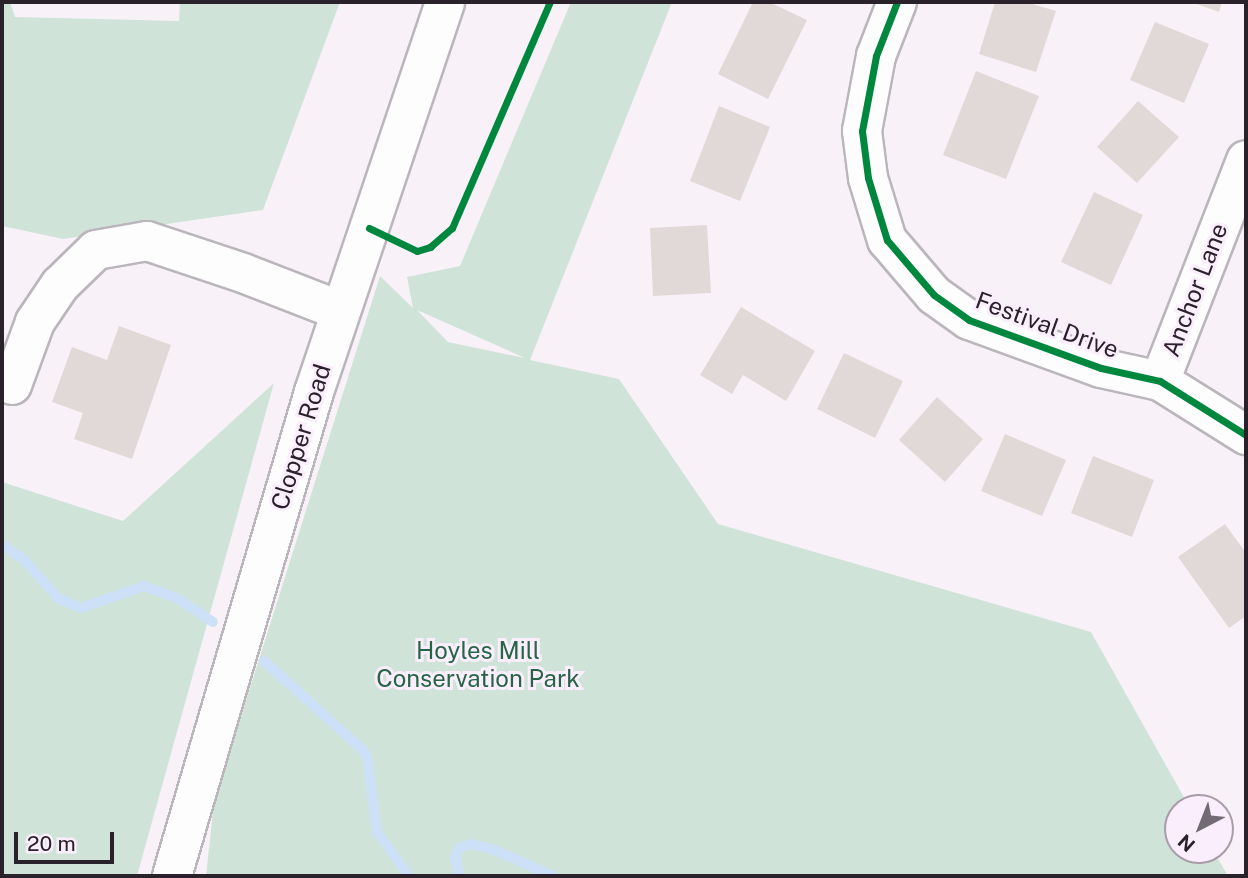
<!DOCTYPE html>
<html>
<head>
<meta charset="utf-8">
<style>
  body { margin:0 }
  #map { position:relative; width:1248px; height:878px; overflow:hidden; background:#f8f2f8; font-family:"Public Sans",sans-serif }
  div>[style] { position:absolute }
  .green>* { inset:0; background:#d0e3d9 }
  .stream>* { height:10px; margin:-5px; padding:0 5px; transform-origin:5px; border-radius:5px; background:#cce0f7 }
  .building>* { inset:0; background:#e0d9d8 }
  .roads { filter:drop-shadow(2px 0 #bbb5bc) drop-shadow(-2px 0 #bbb5bc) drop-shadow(0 2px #bbb5bc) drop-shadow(0 -2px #bbb5bc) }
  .minor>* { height:38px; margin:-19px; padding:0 19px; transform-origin:19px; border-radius:19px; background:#fefdfe }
  .major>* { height:38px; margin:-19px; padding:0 19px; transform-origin:19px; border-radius:19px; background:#fefdfe }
  .cycleway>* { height:7px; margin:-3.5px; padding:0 3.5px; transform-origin:3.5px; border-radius:3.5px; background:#00873e }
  span { translate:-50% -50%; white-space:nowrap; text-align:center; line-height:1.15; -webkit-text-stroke:6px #fbeefc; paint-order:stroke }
  .street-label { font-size:24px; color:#2a222b }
  .park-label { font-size:24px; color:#266546 }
  .frame { position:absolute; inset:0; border:4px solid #2a222b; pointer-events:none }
  .north { position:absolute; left:1164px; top:794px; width:70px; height:70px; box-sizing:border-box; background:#fbeefc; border:2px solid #a79ca8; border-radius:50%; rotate:222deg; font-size:19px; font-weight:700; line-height:28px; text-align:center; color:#2a222b }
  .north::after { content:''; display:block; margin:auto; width:24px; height:32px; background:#726b73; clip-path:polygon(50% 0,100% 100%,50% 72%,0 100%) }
  .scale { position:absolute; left:14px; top:832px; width:100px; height:32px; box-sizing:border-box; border:4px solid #2a222b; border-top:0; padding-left:9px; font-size:21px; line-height:24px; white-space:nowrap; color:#2a222b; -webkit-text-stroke:5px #fbeefc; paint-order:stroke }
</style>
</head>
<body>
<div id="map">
  <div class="green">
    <i style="clip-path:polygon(2px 2px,10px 2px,15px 17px,179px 21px,180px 2px,340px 2px,263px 210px,63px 239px,2px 226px)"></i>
    <i style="clip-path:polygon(evenodd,571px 2px,672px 2px,530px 360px,619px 379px,718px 524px,1091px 632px,1190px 808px,1178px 808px,1178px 850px,1213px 850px,1228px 876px,206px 876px,214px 802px,380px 276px,413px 308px,407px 277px,460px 266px,571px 2px,417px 310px,525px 358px,448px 342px,417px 310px)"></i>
    <i style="clip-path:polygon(274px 383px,137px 876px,2px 876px,2px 482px,123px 521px)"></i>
  </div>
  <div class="stream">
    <i style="left:2px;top:544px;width:29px;rotate:36deg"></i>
    <i style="left:25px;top:561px;width:51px;rotate:48.2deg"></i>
    <i style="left:59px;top:599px;width:24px;rotate:22deg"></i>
    <i style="left:81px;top:608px;width:67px;rotate:-19.2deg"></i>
    <i style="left:144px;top:586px;width:35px;rotate:20deg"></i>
    <i style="left:177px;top:598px;width:43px;rotate:33.7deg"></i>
    <i style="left:264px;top:661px;width:133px;rotate:42deg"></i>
    <i style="left:363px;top:750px;width:8px;rotate:60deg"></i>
    <i style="left:367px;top:757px;width:76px;rotate:82.4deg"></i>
    <i style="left:377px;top:832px;width:54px;rotate:54deg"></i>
    <i style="left:460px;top:876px;width:19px;rotate:-106deg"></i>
    <i style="left:455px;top:858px;width:11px;rotate:-68deg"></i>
    <i style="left:459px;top:848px;width:13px;rotate:-18deg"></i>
    <i style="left:471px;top:844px;width:22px;rotate:13deg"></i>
    <i style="left:492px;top:849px;width:67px;rotate:23.9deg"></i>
  </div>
  <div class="building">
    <i style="clip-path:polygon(753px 2px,769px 2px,807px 20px,768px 99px,718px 74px)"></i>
    <i style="clip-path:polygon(995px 2px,1026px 2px,1056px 11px,1036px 72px,979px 54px)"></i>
    <i style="clip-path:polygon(1191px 2px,1222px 2px,1219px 12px)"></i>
    <i style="clip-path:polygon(1155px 22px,1209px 44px,1184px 103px,1130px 80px)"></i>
    <i style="clip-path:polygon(976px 71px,1039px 96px,1006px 179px,943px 155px)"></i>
    <i style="clip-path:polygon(1138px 101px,1179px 137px,1137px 183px,1097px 147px)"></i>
    <i style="clip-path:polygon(719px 106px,770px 127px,740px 201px,690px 181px)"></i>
    <i style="clip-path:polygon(1094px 192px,1143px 215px,1111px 285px,1061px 262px)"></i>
    <i style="clip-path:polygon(707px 225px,711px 293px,653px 296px,650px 228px)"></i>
    <i style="clip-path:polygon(741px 307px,815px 351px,786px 401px,743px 375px,732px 394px,700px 375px)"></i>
    <i style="clip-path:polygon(119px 326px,171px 345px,132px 459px,74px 439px,83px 413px,52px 402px,72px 347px,107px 360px)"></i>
    <i style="clip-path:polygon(844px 353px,903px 381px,875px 438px,817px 409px)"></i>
    <i style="clip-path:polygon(937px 397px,983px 439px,945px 482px,899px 440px)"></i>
    <i style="clip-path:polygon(1005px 434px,1066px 460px,1042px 516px,981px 491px)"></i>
    <i style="clip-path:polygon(1093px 456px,1154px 480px,1132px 537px,1071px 513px)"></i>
    <i style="clip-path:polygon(1225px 524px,1246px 553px,1246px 616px,1229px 628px,1178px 557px)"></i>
  </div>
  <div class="roads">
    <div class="minor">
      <i style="left:897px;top:2px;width:58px;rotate:111.3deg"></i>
      <i style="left:876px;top:56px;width:76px;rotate:100.6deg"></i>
      <i style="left:862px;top:131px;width:47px;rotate:82.7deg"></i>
      <i style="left:868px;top:178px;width:65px;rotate:73deg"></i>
      <i style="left:887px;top:240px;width:72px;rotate:49.5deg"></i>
      <i style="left:934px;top:295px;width:43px;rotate:35.5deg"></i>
      <i style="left:969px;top:320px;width:140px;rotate:20deg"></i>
      <i style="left:1101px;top:368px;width:60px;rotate:12.4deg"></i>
      <i style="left:1160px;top:381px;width:102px;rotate:32.1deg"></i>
      <i style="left:1160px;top:381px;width:237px;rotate:-68.7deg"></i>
      <i style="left:12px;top:385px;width:67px;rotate:-69.9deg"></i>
      <i style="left:35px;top:322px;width:45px;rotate:-56deg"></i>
      <i style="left:60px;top:285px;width:50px;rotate:-44.2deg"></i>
      <i style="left:96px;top:250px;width:52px;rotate:-10deg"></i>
      <i style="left:147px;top:241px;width:101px;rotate:18.4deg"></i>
      <i style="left:243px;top:273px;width:105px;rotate:21.2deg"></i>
    </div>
    <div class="major">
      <i style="left:172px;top:876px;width:504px;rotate:-73.65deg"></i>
      <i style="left:314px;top:392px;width:411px;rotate:-71.4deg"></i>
    </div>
  </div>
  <div class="cycleway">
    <i style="left:897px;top:2px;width:58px;rotate:111.3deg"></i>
    <i style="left:876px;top:56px;width:76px;rotate:100.6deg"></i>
    <i style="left:862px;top:131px;width:47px;rotate:82.7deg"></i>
    <i style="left:868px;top:178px;width:65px;rotate:73deg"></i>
    <i style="left:887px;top:240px;width:72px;rotate:49.5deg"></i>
    <i style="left:934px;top:295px;width:43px;rotate:35.5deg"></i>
    <i style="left:969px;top:320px;width:140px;rotate:20deg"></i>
    <i style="left:1101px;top:368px;width:60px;rotate:12.4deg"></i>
    <i style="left:1160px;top:381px;width:102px;rotate:32.1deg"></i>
    <i style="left:369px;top:228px;width:53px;rotate:25.6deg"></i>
    <i style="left:417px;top:251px;width:14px;rotate:-17deg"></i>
    <i style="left:430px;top:247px;width:29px;rotate:-41deg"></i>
    <i style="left:452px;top:228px;width:246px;rotate:-66.6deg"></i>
  </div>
  <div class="street-label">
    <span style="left:1195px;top:290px;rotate:-69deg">Anchor Lane</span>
    <span style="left:1047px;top:325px;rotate:20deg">Festival Drive</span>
    <span style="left:301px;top:437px;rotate:-73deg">Clopper Road</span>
  </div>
  <div class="park-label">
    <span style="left:478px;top:665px">Hoyles Mill<br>Conservation Park</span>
  </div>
  <div class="frame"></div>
  <div class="north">N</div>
  <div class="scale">20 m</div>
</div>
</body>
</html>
